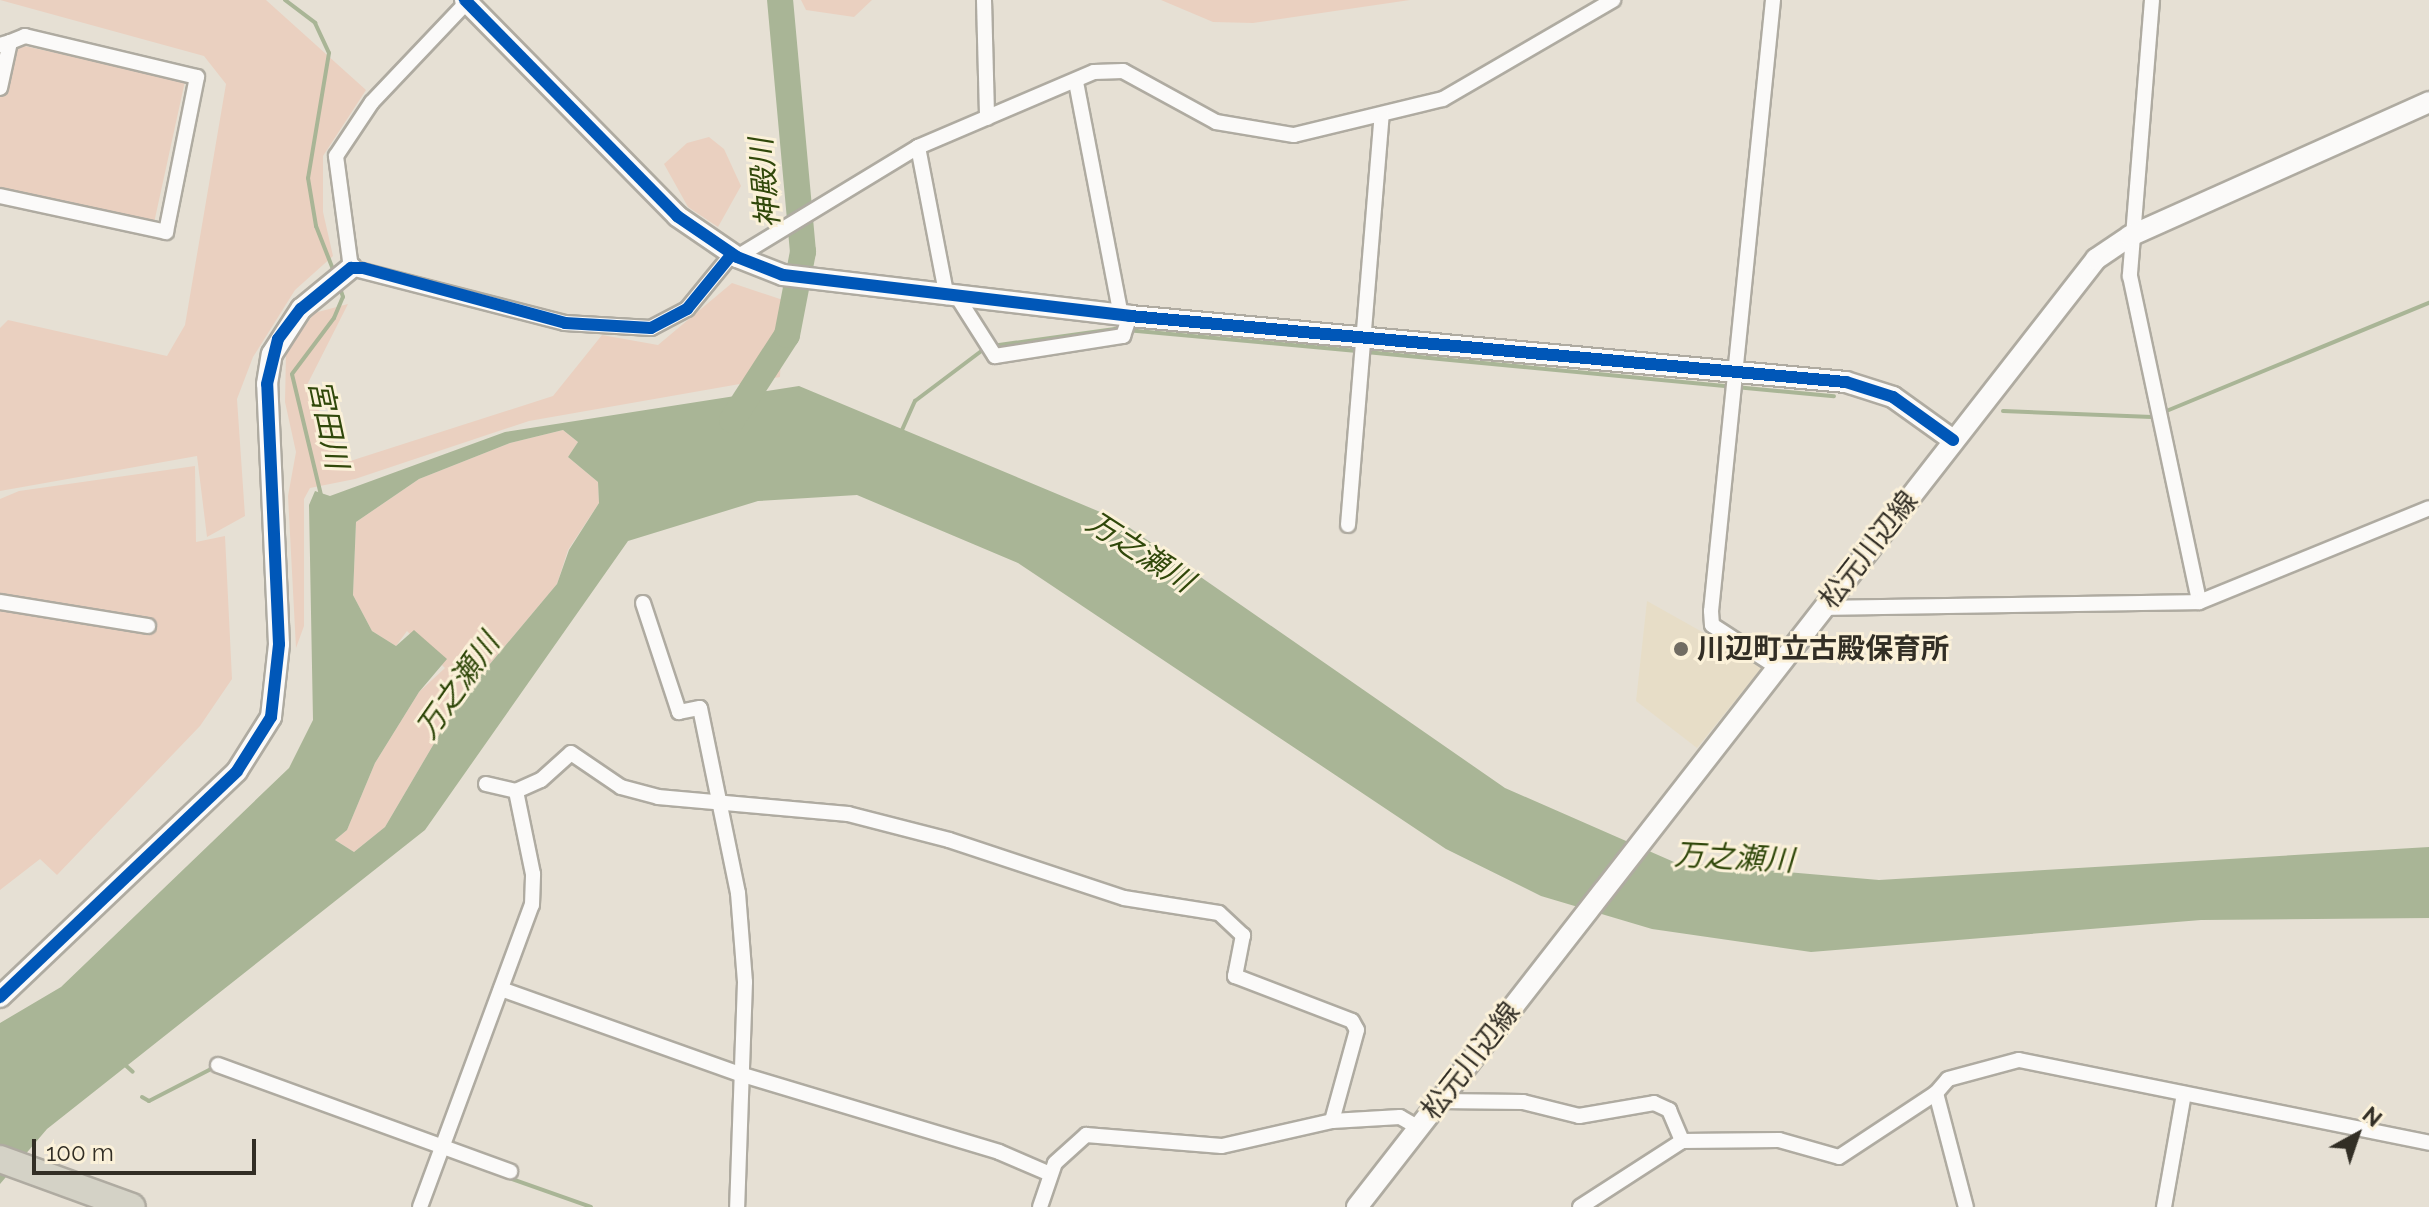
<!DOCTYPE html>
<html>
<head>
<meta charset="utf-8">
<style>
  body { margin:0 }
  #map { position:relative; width:2429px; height:1207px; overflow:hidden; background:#e6e0d4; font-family:Raleway,"Noto Sans JP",sans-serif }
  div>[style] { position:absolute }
  .built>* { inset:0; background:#e7ddc7 }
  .green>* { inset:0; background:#ead0c0 }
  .water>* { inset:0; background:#a9b596 }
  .stream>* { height:4px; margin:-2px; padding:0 2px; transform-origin:2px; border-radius:2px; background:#a9b596 }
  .river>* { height:26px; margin:-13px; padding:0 13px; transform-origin:13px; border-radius:13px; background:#a9b596 }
  .roads { filter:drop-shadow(2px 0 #afaba1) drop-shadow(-2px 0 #afaba1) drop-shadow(0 2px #afaba1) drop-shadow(0 -2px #afaba1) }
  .street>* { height:14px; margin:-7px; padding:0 7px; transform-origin:7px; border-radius:7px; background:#fbfaf9 }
  .secondary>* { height:20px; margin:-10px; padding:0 10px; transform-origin:10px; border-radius:10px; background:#fbfaf9 }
  .highway>* { height:26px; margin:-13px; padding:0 13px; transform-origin:13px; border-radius:13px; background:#d4d2c6 }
  .cycleway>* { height:12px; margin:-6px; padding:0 6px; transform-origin:6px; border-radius:6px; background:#0057b8 }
  .dots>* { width:22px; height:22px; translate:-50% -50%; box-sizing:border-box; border:4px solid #fbf1d9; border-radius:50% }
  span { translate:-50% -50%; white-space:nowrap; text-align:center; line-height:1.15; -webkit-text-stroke:6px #fbf1d9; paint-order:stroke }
  .street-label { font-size:28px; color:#322e25 }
  .poi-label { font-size:28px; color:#322e25; font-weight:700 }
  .left { translate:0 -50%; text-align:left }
  .water-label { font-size:30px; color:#30480a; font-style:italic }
  .north { position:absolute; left:2317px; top:1095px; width:80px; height:80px; -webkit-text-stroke:6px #fbf1d9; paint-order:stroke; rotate:40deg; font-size:22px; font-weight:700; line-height:32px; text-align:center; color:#322e25 }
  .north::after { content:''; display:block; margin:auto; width:28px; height:36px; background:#322e25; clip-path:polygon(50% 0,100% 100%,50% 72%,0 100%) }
  .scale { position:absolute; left:32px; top:1139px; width:224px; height:36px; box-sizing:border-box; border:4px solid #322e25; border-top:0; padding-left:10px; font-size:24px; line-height:28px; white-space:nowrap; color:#322e25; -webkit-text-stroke:6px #fbf1d9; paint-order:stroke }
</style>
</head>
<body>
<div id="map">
  <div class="built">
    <i style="clip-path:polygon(1647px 601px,1763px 666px,1697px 748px,1636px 701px)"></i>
  </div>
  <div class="green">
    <i style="clip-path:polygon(0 0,266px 0,366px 90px,323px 156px,323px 212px,333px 256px,295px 290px,253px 357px,237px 399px,245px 516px,207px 537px,197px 456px,0 491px,0 328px,8px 320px,167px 356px,185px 325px,226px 84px,204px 56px)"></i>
    <i style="clip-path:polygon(801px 0,872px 0,854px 17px,806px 10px)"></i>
    <i style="clip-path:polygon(1161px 0,1410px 0,1253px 23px,1213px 22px)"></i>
    <i style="clip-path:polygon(20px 45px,185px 81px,154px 223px,0 188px,0 53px)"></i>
    <i style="clip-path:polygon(709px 137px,724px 149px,741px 186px,718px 227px,688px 207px,664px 164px,687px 143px)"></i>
    <i style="clip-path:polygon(732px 283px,783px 300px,780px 377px,529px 421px,355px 479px,310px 488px,304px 499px,304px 626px,296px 648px,288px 496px,296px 452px,285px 402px,286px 353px,314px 313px,348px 304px,307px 385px,344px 463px,553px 396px,602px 335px,658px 345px)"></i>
    <i style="clip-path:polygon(563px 430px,578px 442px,568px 457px,598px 482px,599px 503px,568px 550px,557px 584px,459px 701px,385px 827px,354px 852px,335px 840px,347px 830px,375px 763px,419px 692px,445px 668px,407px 631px,396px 646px,372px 631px,353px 595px,356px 522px,419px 479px,510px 443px)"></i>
    <i style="clip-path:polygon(195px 466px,196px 542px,225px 536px,232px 679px,200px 726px,57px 875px,40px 859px,0 890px,0 499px,19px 491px)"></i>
  </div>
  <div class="water">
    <i style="clip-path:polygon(evenodd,799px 386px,1117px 519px,1505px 788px,1674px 862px,1879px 880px,2429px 847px,2429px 918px,2201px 920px,1811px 952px,1652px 929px,1541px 896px,1446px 849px,1018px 563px,857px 495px,758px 501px,628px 541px,425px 830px,47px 1129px,0 1184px,0 1023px,61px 987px,289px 768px,313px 720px,309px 505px,315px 491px,330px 496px,505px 432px,799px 386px,563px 430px,578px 442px,568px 457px,598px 482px,599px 503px,569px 550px,557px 584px,459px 701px,385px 827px,354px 852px,335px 840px,347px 830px,375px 763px,419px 692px,447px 659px,414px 630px,396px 646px,372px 631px,353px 595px,356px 522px,419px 479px,510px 443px,563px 430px)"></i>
  </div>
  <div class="stream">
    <i style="left:285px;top:0;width:38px;rotate:37deg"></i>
    <i style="left:315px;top:23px;width:33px;rotate:65deg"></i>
    <i style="left:329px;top:53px;width:127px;rotate:99.5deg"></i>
    <i style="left:308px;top:178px;width:49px;rotate:80.5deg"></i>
    <i style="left:316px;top:226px;width:49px;rotate:68.6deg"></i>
    <i style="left:992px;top:346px;width:124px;rotate:-7.9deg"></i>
    <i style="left:1115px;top:329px;width:243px;rotate:5.2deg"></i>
    <i style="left:1366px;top:352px;width:470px;rotate:5.4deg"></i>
    <i style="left:2003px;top:411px;width:149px;rotate:2.3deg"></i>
    <i style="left:2164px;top:412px;width:287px;rotate:-22.4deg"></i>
    <i style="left:902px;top:430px;width:32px;rotate:-66deg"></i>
    <i style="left:915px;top:401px;width:86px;rotate:-37deg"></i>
    <i style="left:321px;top:495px;width:124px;rotate:-103.5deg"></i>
    <i style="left:292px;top:374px;width:70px;rotate:-53.1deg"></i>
    <i style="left:334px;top:318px;width:23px;rotate:-67deg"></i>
    <i style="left:343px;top:297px;width:9px;rotate:-108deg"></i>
    <i style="left:123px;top:1063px;width:13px;rotate:42deg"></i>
    <i style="left:142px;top:1097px;width:8px;rotate:30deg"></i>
    <i style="left:149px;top:1101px;width:72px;rotate:-27.3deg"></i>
    <i style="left:506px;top:1177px;width:90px;rotate:19.4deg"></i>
  </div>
  <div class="river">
    <i style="left:732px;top:420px;width:101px;rotate:-57.1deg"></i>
    <i style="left:787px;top:335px;width:85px;rotate:-79.1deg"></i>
    <i style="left:803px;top:252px;width:253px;rotate:-95.2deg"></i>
  </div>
  <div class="roads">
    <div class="street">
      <i style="left:984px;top:0;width:118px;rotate:88.5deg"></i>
      <i style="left:1773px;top:0;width:614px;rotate:95.79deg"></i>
      <i style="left:1711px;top:611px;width:14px;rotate:86deg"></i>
      <i style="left:1712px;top:625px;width:77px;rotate:32.9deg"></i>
      <i style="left:2152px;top:0;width:277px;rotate:94.6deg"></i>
      <i style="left:2130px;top:276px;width:333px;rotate:78deg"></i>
      <i style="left:467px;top:2px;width:138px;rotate:133.5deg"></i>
      <i style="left:372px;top:102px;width:65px;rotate:123.7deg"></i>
      <i style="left:336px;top:156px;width:113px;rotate:82.4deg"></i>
      <i style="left:351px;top:268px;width:221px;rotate:14.4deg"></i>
      <i style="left:565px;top:323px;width:86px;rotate:3.3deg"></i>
      <i style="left:651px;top:328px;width:41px;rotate:-27.8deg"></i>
      <i style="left:687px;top:309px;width:71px;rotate:-50.7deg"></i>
      <i style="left:0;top:45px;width:10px;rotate:-17deg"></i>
      <i style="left:10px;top:42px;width:47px;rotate:102.3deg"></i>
      <i style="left:1076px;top:82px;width:237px;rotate:79.1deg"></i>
      <i style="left:918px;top:147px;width:153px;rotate:79.1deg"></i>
      <i style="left:0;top:196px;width:170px;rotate:12.2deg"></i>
      <i style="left:166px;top:232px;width:158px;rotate:-78.7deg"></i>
      <i style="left:197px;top:77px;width:177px;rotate:-166.6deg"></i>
      <i style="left:25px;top:36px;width:16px;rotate:158deg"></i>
      <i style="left:737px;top:257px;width:212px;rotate:-31.3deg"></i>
      <i style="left:918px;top:147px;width:191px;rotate:-23.1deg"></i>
      <i style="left:1094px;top:72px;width:29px;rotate:-2deg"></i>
      <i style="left:1123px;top:71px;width:106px;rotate:28.7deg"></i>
      <i style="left:1216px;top:122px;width:79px;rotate:9.5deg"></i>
      <i style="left:1294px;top:135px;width:153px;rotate:-13.6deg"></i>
      <i style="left:1443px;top:99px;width:197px;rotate:-30.2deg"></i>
      <i style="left:958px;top:298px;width:69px;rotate:57.5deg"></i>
      <i style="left:995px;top:356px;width:130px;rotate:-8.9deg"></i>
      <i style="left:1123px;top:336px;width:21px;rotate:-71deg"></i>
      <i style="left:1348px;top:525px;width:411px;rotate:-85.3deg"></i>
      <i style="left:0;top:602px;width:150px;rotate:9.2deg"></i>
      <i style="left:643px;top:603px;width:115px;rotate:71.7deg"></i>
      <i style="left:679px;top:712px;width:21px;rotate:-11deg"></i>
      <i style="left:700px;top:708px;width:189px;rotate:78.4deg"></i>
      <i style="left:738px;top:893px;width:89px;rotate:85.5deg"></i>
      <i style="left:745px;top:982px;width:225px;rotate:92deg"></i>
      <i style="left:1825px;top:608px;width:374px;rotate:-0.9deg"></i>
      <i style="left:2199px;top:602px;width:248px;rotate:-22.2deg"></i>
      <i style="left:486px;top:784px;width:31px;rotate:13deg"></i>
      <i style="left:516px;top:791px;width:27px;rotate:-24deg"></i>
      <i style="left:541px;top:780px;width:40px;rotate:-42deg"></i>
      <i style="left:571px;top:753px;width:60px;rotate:34.2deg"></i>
      <i style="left:621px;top:787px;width:38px;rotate:15deg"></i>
      <i style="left:658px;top:797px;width:191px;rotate:5.1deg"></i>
      <i style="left:848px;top:814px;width:104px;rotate:14.4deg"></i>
      <i style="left:949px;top:840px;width:184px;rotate:18.3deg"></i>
      <i style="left:1124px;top:898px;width:96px;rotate:9deg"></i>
      <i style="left:1219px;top:913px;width:33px;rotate:43deg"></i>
      <i style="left:1243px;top:935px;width:42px;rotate:101deg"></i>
      <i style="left:1235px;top:976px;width:125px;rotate:21deg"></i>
      <i style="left:1352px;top:1021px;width:10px;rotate:61deg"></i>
      <i style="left:1357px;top:1030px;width:94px;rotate:105.4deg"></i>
      <i style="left:501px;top:989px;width:257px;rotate:19.6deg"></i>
      <i style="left:743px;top:1075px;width:267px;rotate:16.7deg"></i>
      <i style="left:999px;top:1152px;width:56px;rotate:23.3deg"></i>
      <i style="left:218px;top:1065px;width:311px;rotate:20deg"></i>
      <i style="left:1936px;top:1093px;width:118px;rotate:75.3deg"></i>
      <i style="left:1440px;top:1101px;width:83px;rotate:0.7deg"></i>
      <i style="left:1523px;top:1102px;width:58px;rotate:14deg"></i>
      <i style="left:1579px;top:1116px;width:76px;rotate:-9.8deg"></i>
      <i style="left:1654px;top:1103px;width:17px;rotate:25deg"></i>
      <i style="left:1669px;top:1110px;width:34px;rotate:67deg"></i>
      <i style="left:420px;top:1207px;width:322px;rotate:-69.7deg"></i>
      <i style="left:532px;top:905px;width:31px;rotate:-88deg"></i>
      <i style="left:533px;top:874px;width:85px;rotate:-101.6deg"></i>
      <i style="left:1040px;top:1207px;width:46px;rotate:-71.2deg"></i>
      <i style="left:1055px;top:1163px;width:42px;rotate:-42.1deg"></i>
      <i style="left:1086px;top:1135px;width:136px;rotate:4.6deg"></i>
      <i style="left:1222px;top:1146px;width:113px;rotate:-12.8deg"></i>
      <i style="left:1332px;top:1121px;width:68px;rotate:-3.4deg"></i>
      <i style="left:1400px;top:1117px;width:22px;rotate:30deg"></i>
      <i style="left:1580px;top:1207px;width:121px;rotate:-32.9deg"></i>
      <i style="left:1682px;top:1141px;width:97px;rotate:-0.6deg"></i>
      <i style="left:1779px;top:1140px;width:62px;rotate:15.8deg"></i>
      <i style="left:1839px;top:1157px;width:116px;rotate:-33.4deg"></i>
      <i style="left:1936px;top:1093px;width:18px;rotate:-49deg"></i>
      <i style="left:1948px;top:1079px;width:73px;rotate:-15deg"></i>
      <i style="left:2019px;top:1060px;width:418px;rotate:11.4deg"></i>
      <i style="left:2164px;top:1207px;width:115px;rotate:-80deg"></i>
    </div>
    <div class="secondary">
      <i style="left:465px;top:0;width:303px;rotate:45.5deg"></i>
      <i style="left:677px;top:216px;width:73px;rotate:34.3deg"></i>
      <i style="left:737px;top:257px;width:49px;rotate:21.4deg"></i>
      <i style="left:783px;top:275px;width:349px;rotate:6.7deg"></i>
      <i style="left:1130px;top:316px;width:719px;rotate:5.27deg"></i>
      <i style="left:1846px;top:382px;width:49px;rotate:17.7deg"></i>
      <i style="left:1893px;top:397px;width:74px;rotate:35.6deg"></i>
      <i style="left:0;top:997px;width:327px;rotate:-43.6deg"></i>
      <i style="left:237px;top:771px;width:64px;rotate:-57.8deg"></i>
      <i style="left:271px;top:717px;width:73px;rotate:-83.7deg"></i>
      <i style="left:279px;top:644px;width:260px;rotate:-92.6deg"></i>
      <i style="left:267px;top:384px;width:30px;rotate:-81deg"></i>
      <i style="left:272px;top:354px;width:54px;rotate:-57.2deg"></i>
      <i style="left:301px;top:309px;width:65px;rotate:-39.4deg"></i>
      <i style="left:1357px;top:1207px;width:1202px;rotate:-52.06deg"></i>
      <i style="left:2096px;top:259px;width:41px;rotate:-34.1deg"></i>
      <i style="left:2130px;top:236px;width:328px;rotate:-24.1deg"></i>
    </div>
    <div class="highway">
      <i style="left:0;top:1159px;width:140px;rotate:20deg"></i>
    </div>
  </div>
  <div class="cycleway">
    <i style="left:465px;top:0;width:303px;rotate:45.5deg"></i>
    <i style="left:677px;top:216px;width:73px;rotate:34.3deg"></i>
    <i style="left:737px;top:257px;width:49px;rotate:21.4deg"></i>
    <i style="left:783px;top:275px;width:349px;rotate:6.7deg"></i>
    <i style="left:1130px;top:316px;width:719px;rotate:5.27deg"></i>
    <i style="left:1846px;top:382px;width:49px;rotate:17.7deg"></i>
    <i style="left:1893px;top:397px;width:74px;rotate:35.6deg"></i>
    <i style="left:0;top:997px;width:327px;rotate:-43.6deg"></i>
    <i style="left:237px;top:771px;width:64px;rotate:-57.8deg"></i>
    <i style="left:271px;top:717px;width:73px;rotate:-83.7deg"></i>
    <i style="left:279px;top:644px;width:260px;rotate:-92.6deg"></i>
    <i style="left:267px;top:384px;width:46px;rotate:-76.3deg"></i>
    <i style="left:278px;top:339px;width:38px;rotate:-53deg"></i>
    <i style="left:301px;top:309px;width:65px;rotate:-39.4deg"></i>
    <i style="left:351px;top:268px;width:12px"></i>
    <i style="left:363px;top:268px;width:209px;rotate:15.2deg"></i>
    <i style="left:565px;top:323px;width:86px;rotate:3.3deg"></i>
    <i style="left:651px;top:328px;width:41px;rotate:-27.8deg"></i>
    <i style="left:687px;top:309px;width:71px;rotate:-50.7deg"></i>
  </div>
  <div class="dots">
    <i style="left:1681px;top:649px;background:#716c62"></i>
  </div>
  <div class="street-label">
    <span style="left:1869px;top:550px;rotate:-52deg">松元川辺線</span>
    <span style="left:1471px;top:1061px;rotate:-52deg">松元川辺線</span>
  </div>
  <div class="poi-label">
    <span class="left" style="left:1697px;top:649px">川辺町立古殿保育所</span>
  </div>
  <div class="water-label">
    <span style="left:765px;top:183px;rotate:-95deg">神殿川</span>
    <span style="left:328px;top:424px;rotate:78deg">宮田川</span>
    <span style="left:1140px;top:552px;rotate:33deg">万之瀬川</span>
    <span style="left:458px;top:686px;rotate:-55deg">万之瀬川</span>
    <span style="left:1734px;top:858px;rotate:3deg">万之瀬川</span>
  </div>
  <div class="north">N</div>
  <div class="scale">100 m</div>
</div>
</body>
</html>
